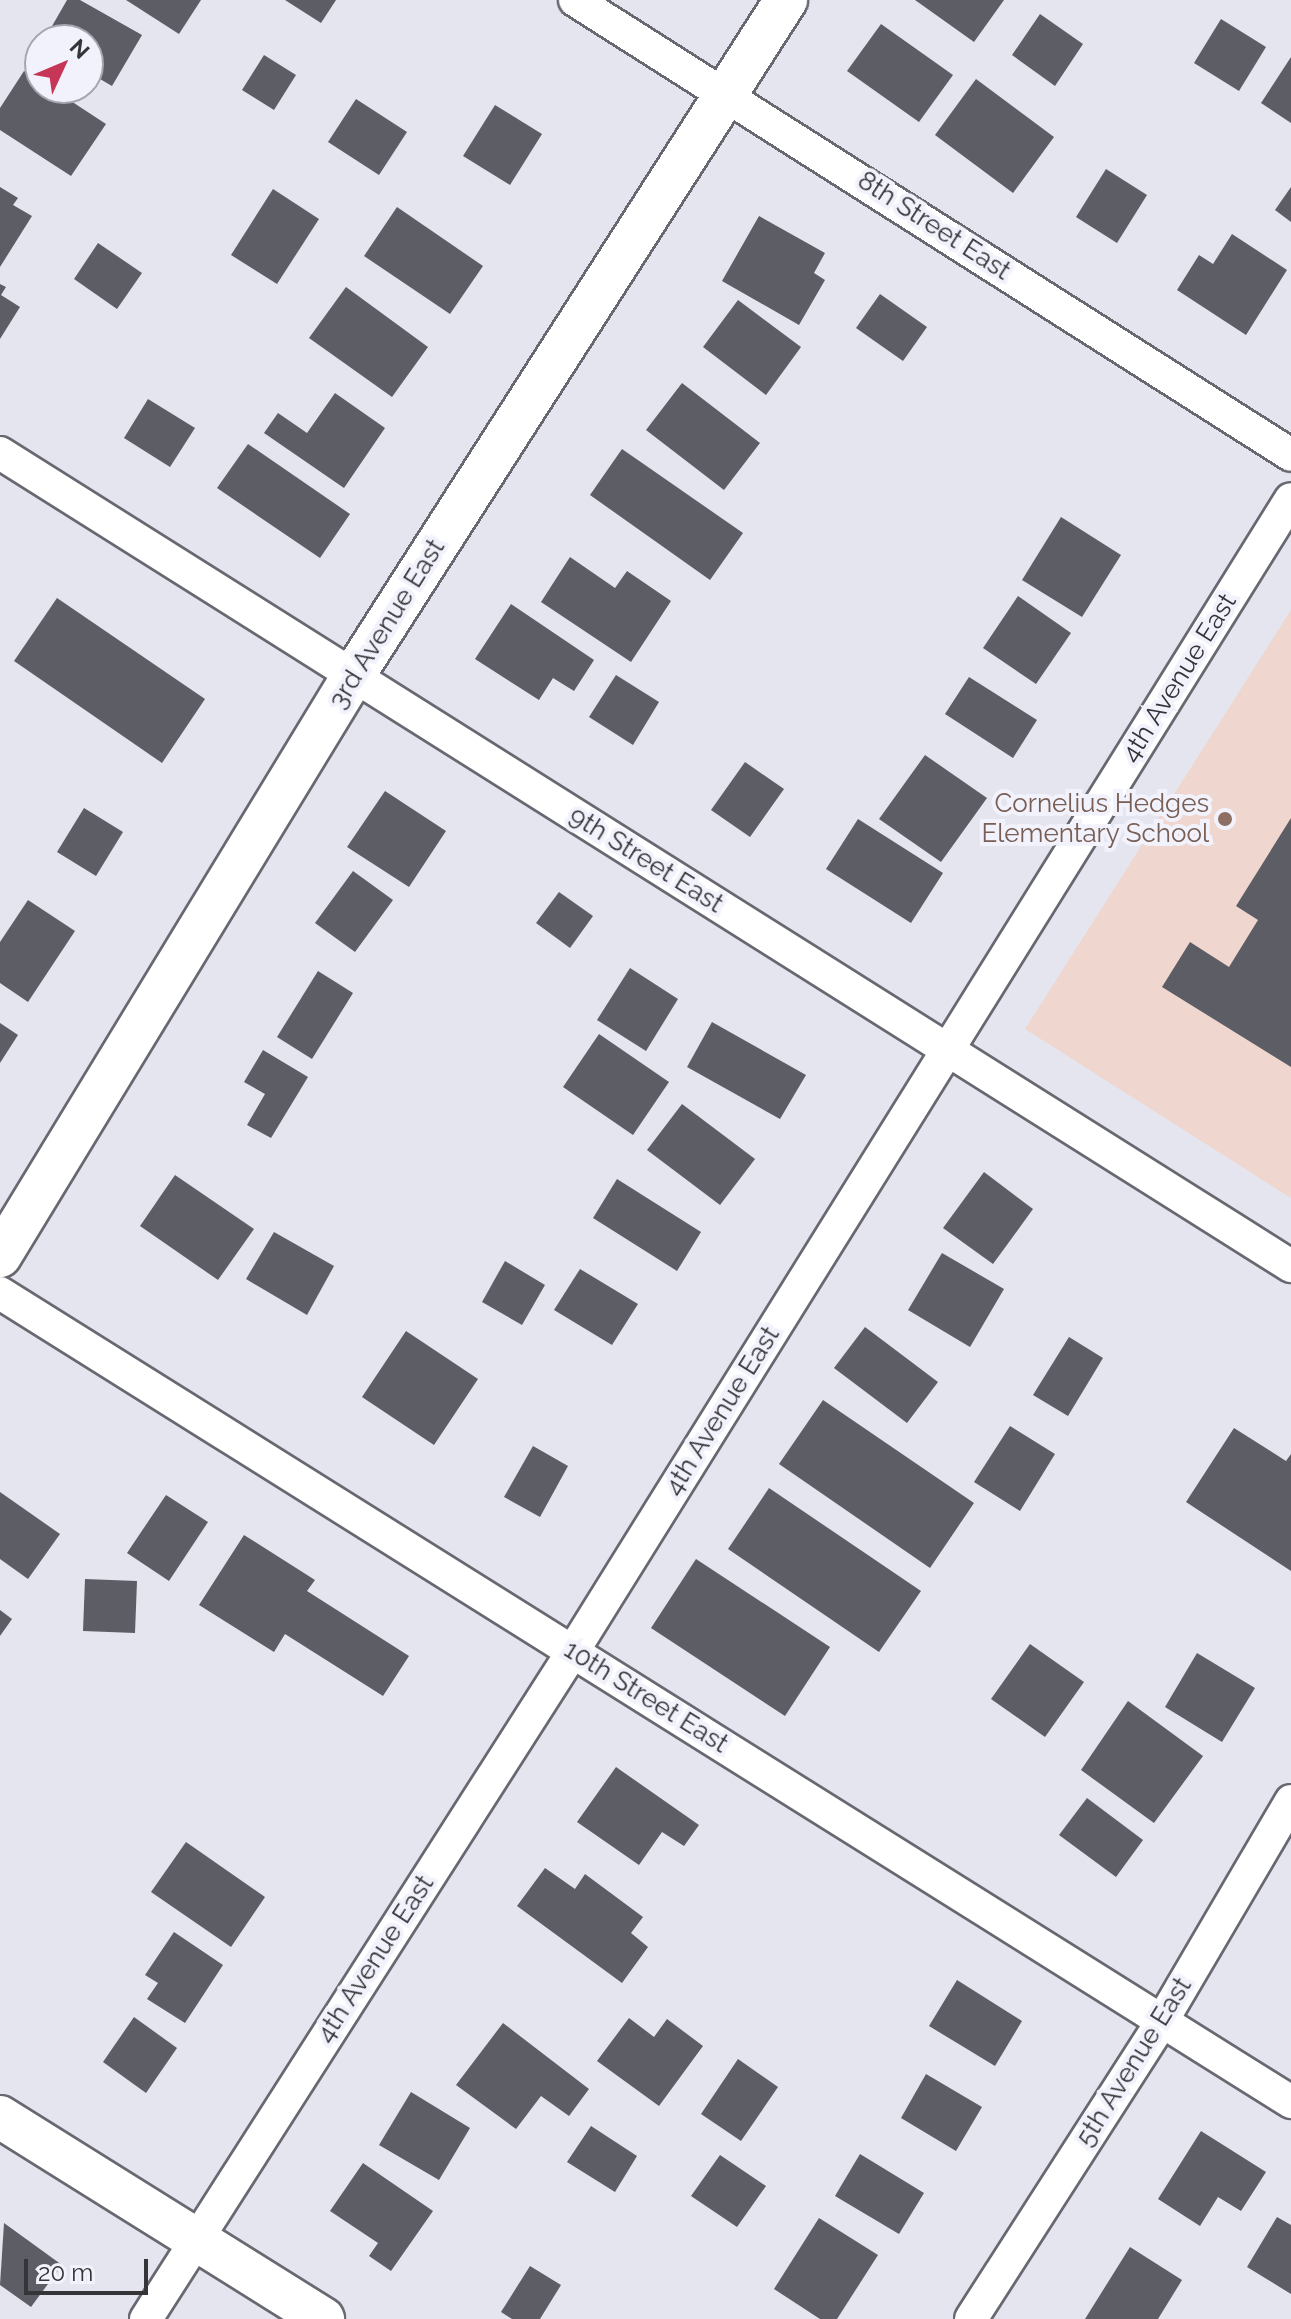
<!DOCTYPE html>
<html>
<head>
<meta charset="utf-8">
<style>
  body { margin:0 }
  #map { position:relative; width:1291px; height:2319px; overflow:hidden; background:#e5e5ef; font-family:Raleway,sans-serif }
  div>[style] { position:absolute }
  .education>* { inset:0; background:#efd6ce }
  .building>* { inset:0; background:#5d5d66 }
  .roads { filter:drop-shadow(2px 0 #686871) drop-shadow(-2px 0 #686871) drop-shadow(0 2px #686871) drop-shadow(0 -2px #686871) }
  .minor>* { height:32px; margin:-16px; padding:0 16px; transform-origin:16px; border-radius:16px; background:#fff }
  .tertiary>* { height:42px; margin:-21px; padding:0 21px; transform-origin:21px; border-radius:21px; background:#fff }
  .dots>* { width:22px; height:22px; translate:-50% -50%; box-sizing:border-box; border:4px solid #f2f2fc; border-radius:50% }
  span { translate:-50% -50%; white-space:nowrap; text-align:center; line-height:1.15; -webkit-text-stroke:8px #f2f2fc; paint-order:stroke }
  .street-label { font-size:26px; color:#353539 }
  .education-label { font-size:26px; color:#785e54 }
  .right { translate:-100% -50%; text-align:right }
  .north { position:absolute; left:24px; top:24px; width:80px; height:80px; box-sizing:border-box; background:#f2f2fc; border:2px solid #a6a6ae; border-radius:50%; rotate:46deg; font-size:22px; font-weight:700; line-height:32px; text-align:center; color:#353539 }
  .north::after { content:''; display:block; margin:auto; width:28px; height:36px; background:#c63657; clip-path:polygon(50% 0,100% 100%,50% 72%,0 100%) }
  .scale { position:absolute; left:24px; top:2259px; width:124px; height:36px; box-sizing:border-box; border:4px solid #353539; border-top:0; padding-left:10px; font-size:24px; line-height:28px; white-space:nowrap; color:#353539; -webkit-text-stroke:6px #f2f2fc; paint-order:stroke }
</style>
</head>
<body>
<div id="map">
  <div class="education">
    <i style="clip-path:polygon(1291px 610px,1291px 1198px,1025px 1029px)"></i>
  </div>
  <div class="building">
    <i style="clip-path:polygon(67px 0,80px 0,142px 35px,112px 86px,88px 72px,88px 40px,44px 40px)"></i>
    <i style="clip-path:polygon(126px 0,201px 0,179px 34px)"></i>
    <i style="clip-path:polygon(285px 0,336px 0,321px 23px)"></i>
    <i style="clip-path:polygon(915px 0,1004px 0,974px 42px)"></i>
    <i style="clip-path:polygon(1040px 14px,1083px 44px,1055px 86px,1012px 55px)"></i>
    <i style="clip-path:polygon(1221px 19px,1266px 47px,1239px 91px,1194px 63px)"></i>
    <i style="clip-path:polygon(881px 24px,953px 75px,919px 122px,847px 71px)"></i>
    <i style="clip-path:polygon(264px 55px,296px 75px,274px 110px,242px 90px)"></i>
    <i style="clip-path:polygon(1291px 57px,1291px 123px,1261px 103px)"></i>
    <i style="clip-path:polygon(24px 71px,40px 81px,40px 88px,51px 88px,106px 124px,71px 176px,0 130px,0 108px)"></i>
    <i style="clip-path:polygon(976px 79px,1054px 137px,1013px 193px,935px 135px)"></i>
    <i style="clip-path:polygon(356px 99px,407px 132px,379px 175px,328px 142px)"></i>
    <i style="clip-path:polygon(495px 105px,542px 134px,510px 185px,463px 156px)"></i>
    <i style="clip-path:polygon(1106px 169px,1147px 195px,1117px 243px,1076px 217px)"></i>
    <i style="clip-path:polygon(0 187px,18px 198px,13px 205px,32px 216px,0 267px)"></i>
    <i style="clip-path:polygon(1291px 187px,1291px 222px,1275px 210px)"></i>
    <i style="clip-path:polygon(273px 189px,319px 219px,277px 284px,231px 255px)"></i>
    <i style="clip-path:polygon(397px 207px,483px 266px,450px 314px,364px 256px)"></i>
    <i style="clip-path:polygon(759px 216px,825px 253px,814px 273px,825px 280px,799px 325px,722px 281px)"></i>
    <i style="clip-path:polygon(1232px 234px,1287px 270px,1246px 335px,1177px 290px,1199px 255px,1213px 264px)"></i>
    <i style="clip-path:polygon(98px 243px,142px 273px,117px 309px,74px 279px)"></i>
    <i style="clip-path:polygon(0 284px,6px 287px,1px 295px,20px 307px,0 339px)"></i>
    <i style="clip-path:polygon(346px 287px,428px 347px,392px 397px,309px 338px)"></i>
    <i style="clip-path:polygon(880px 294px,927px 327px,903px 361px,856px 328px)"></i>
    <i style="clip-path:polygon(738px 300px,801px 347px,766px 395px,703px 347px)"></i>
    <i style="clip-path:polygon(682px 383px,760px 443px,724px 490px,646px 430px)"></i>
    <i style="clip-path:polygon(335px 393px,385px 428px,344px 488px,264px 433px,278px 413px,307px 433px)"></i>
    <i style="clip-path:polygon(148px 399px,195px 428px,170px 467px,124px 438px)"></i>
    <i style="clip-path:polygon(248px 444px,350px 514px,320px 558px,217px 488px)"></i>
    <i style="clip-path:polygon(622px 449px,743px 533px,710px 580px,590px 495px)"></i>
    <i style="clip-path:polygon(1061px 517px,1121px 555px,1082px 617px,1022px 580px)"></i>
    <i style="clip-path:polygon(570px 557px,615px 588px,627px 571px,671px 601px,631px 662px,541px 602px)"></i>
    <i style="clip-path:polygon(1018px 596px,1071px 633px,1036px 684px,983px 648px)"></i>
    <i style="clip-path:polygon(57px 598px,205px 699px,162px 763px,14px 661px)"></i>
    <i style="clip-path:polygon(511px 604px,594px 660px,574px 691px,553px 678px,539px 700px,475px 659px)"></i>
    <i style="clip-path:polygon(616px 675px,659px 702px,633px 745px,589px 717px)"></i>
    <i style="clip-path:polygon(969px 677px,1037px 720px,1013px 758px,945px 714px)"></i>
    <i style="clip-path:polygon(925px 755px,987px 798px,941px 862px,879px 819px)"></i>
    <i style="clip-path:polygon(745px 762px,784px 789px,750px 837px,711px 810px)"></i>
    <i style="clip-path:polygon(385px 791px,446px 831px,409px 887px,347px 847px)"></i>
    <i style="clip-path:polygon(84px 808px,123px 832px,96px 876px,57px 852px)"></i>
    <i style="clip-path:polygon(1291px 818px,1291px 1067px,1162px 987px,1190px 942px,1229px 967px,1258px 920px,1236px 906px)"></i>
    <i style="clip-path:polygon(858px 819px,943px 873px,911px 923px,826px 869px)"></i>
    <i style="clip-path:polygon(353px 871px,393px 900px,355px 952px,315px 923px)"></i>
    <i style="clip-path:polygon(559px 892px,593px 916px,570px 948px,536px 923px)"></i>
    <i style="clip-path:polygon(28px 900px,75px 931px,28px 1002px,0 983px,0 942px)"></i>
    <i style="clip-path:polygon(630px 968px,678px 999px,646px 1051px,597px 1020px)"></i>
    <i style="clip-path:polygon(318px 971px,353px 993px,312px 1059px,277px 1037px)"></i>
    <i style="clip-path:polygon(712px 1022px,806px 1075px,780px 1119px,687px 1067px)"></i>
    <i style="clip-path:polygon(0 1023px,18px 1035px,0 1063px)"></i>
    <i style="clip-path:polygon(599px 1034px,669px 1082px,633px 1135px,563px 1087px)"></i>
    <i style="clip-path:polygon(263px 1050px,308px 1077px,271px 1138px,247px 1125px,265px 1094px,244px 1082px)"></i>
    <i style="clip-path:polygon(682px 1104px,755px 1159px,720px 1205px,647px 1150px)"></i>
    <i style="clip-path:polygon(984px 1172px,1033px 1209px,993px 1264px,943px 1228px)"></i>
    <i style="clip-path:polygon(175px 1175px,254px 1229px,218px 1280px,140px 1226px)"></i>
    <i style="clip-path:polygon(617px 1179px,701px 1232px,677px 1271px,593px 1218px)"></i>
    <i style="clip-path:polygon(274px 1232px,334px 1266px,307px 1315px,246px 1279px)"></i>
    <i style="clip-path:polygon(942px 1253px,1004px 1289px,970px 1347px,908px 1310px)"></i>
    <i style="clip-path:polygon(505px 1261px,545px 1285px,522px 1325px,482px 1302px)"></i>
    <i style="clip-path:polygon(580px 1269px,638px 1304px,612px 1345px,554px 1310px)"></i>
    <i style="clip-path:polygon(865px 1327px,938px 1382px,907px 1423px,834px 1368px)"></i>
    <i style="clip-path:polygon(406px 1331px,478px 1379px,434px 1445px,362px 1397px)"></i>
    <i style="clip-path:polygon(1069px 1337px,1103px 1358px,1068px 1416px,1033px 1395px)"></i>
    <i style="clip-path:polygon(823px 1400px,974px 1503px,930px 1568px,779px 1464px)"></i>
    <i style="clip-path:polygon(1010px 1426px,1055px 1454px,1020px 1511px,974px 1482px)"></i>
    <i style="clip-path:polygon(1234px 1428px,1286px 1461px,1291px 1454px,1291px 1571px,1186px 1502px)"></i>
    <i style="clip-path:polygon(533px 1446px,568px 1466px,540px 1517px,504px 1497px)"></i>
    <i style="clip-path:polygon(769px 1488px,921px 1591px,879px 1652px,728px 1549px)"></i>
    <i style="clip-path:polygon(0 1492px,60px 1534px,28px 1579px,0 1559px)"></i>
    <i style="clip-path:polygon(166px 1495px,208px 1522px,169px 1581px,127px 1553px)"></i>
    <i style="clip-path:polygon(244px 1535px,315px 1580px,307px 1591px,409px 1656px,383px 1696px,285px 1634px,274px 1652px,199px 1605px)"></i>
    <i style="clip-path:polygon(696px 1559px,830px 1647px,785px 1716px,651px 1628px)"></i>
    <i style="clip-path:polygon(85px 1579px,137px 1581px,135px 1633px,83px 1631px)"></i>
    <i style="clip-path:polygon(0 1610px,12px 1619px,0 1636px)"></i>
    <i style="clip-path:polygon(1030px 1644px,1084px 1682px,1045px 1737px,991px 1699px)"></i>
    <i style="clip-path:polygon(1197px 1653px,1255px 1688px,1222px 1742px,1165px 1707px)"></i>
    <i style="clip-path:polygon(1128px 1701px,1203px 1756px,1154px 1823px,1081px 1770px)"></i>
    <i style="clip-path:polygon(616px 1767px,699px 1825px,684px 1846px,662px 1832px,639px 1865px,577px 1822px)"></i>
    <i style="clip-path:polygon(1087px 1798px,1143px 1840px,1116px 1877px,1059px 1835px)"></i>
    <i style="clip-path:polygon(186px 1842px,265px 1897px,231px 1947px,151px 1892px)"></i>
    <i style="clip-path:polygon(545px 1868px,575px 1889px,585px 1874px,643px 1917px,631px 1933px,648px 1947px,622px 1983px,517px 1906px)"></i>
    <i style="clip-path:polygon(174px 1932px,223px 1965px,185px 2023px,147px 1999px,158px 1983px,145px 1975px)"></i>
    <i style="clip-path:polygon(957px 1980px,1022px 2021px,995px 2066px,929px 2026px)"></i>
    <i style="clip-path:polygon(134px 2017px,177px 2048px,146px 2093px,103px 2062px)"></i>
    <i style="clip-path:polygon(629px 2018px,654px 2037px,667px 2019px,703px 2046px,659px 2106px,597px 2061px)"></i>
    <i style="clip-path:polygon(503px 2023px,589px 2089px,569px 2116px,541px 2096px,516px 2129px,456px 2085px)"></i>
    <i style="clip-path:polygon(738px 2059px,778px 2087px,741px 2141px,701px 2114px)"></i>
    <i style="clip-path:polygon(926px 2074px,982px 2107px,956px 2151px,901px 2118px)"></i>
    <i style="clip-path:polygon(411px 2092px,470px 2128px,439px 2180px,379px 2145px)"></i>
    <i style="clip-path:polygon(591px 2126px,637px 2156px,615px 2192px,567px 2162px)"></i>
    <i style="clip-path:polygon(1201px 2131px,1266px 2172px,1241px 2211px,1218px 2197px,1200px 2226px,1158px 2199px)"></i>
    <i style="clip-path:polygon(860px 2154px,924px 2193px,899px 2234px,835px 2196px)"></i>
    <i style="clip-path:polygon(720px 2155px,766px 2186px,737px 2227px,691px 2196px)"></i>
    <i style="clip-path:polygon(363px 2163px,433px 2211px,391px 2271px,369px 2256px,378px 2243px,330px 2211px)"></i>
    <i style="clip-path:polygon(1277px 2217px,1291px 2225px,1291px 2294px,1247px 2267px)"></i>
    <i style="clip-path:polygon(819px 2218px,878px 2255px,837px 2319px,820px 2319px,774px 2289px)"></i>
    <i style="clip-path:polygon(4px 2223px,62px 2265px,31px 2307px,0 2285px)"></i>
    <i style="clip-path:polygon(1130px 2247px,1182px 2280px,1158px 2319px,1085px 2319px)"></i>
    <i style="clip-path:polygon(530px 2266px,561px 2285px,540px 2319px,512px 2319px,501px 2312px)"></i>
  </div>
  <div class="roads">
    <div class="minor">
      <i style="left:575px;top:0;width:848px;rotate:32.43deg"></i>
      <i style="left:0;top:453px;width:1526px;rotate:32.2deg"></i>
      <i style="left:0;top:1293px;width:1524px;rotate:32.07deg"></i>
      <i style="left:146px;top:2319px;width:793px;rotate:-57.41deg"></i>
      <i style="left:573px;top:1651px;width:1357px;rotate:-58.07deg"></i>
      <i style="left:971px;top:2319px;width:354px;rotate:-57.3deg"></i>
      <i style="left:1162px;top:2021px;width:255px;rotate:-59.6deg"></i>
    </div>
    <div class="tertiary">
      <i style="left:0;top:1256px;width:679px;rotate:-58.67deg"></i>
      <i style="left:353px;top:676px;width:803px;rotate:-57.36deg"></i>
      <i style="left:0;top:2117px;width:381px;rotate:32deg"></i>
    </div>
  </div>
  <div class="dots">
    <i style="left:1225px;top:819px;background:#8d6e63"></i>
  </div>
  <div class="street-label">
    <span style="left:934px;top:226px;rotate:33deg">8th Street East</span>
    <span style="left:387px;top:624px;rotate:-58deg">3rd Avenue East</span>
    <span style="left:1179px;top:678px;rotate:-58deg">4th Avenue East</span>
    <span style="left:646px;top:860px;rotate:32deg">9th Street East</span>
    <span style="left:722px;top:1411px;rotate:-58deg">4th Avenue East</span>
    <span style="left:646px;top:1697px;rotate:32deg">10th Street East</span>
    <span style="left:375px;top:1959px;rotate:-57deg">4th Avenue East</span>
    <span style="left:1134px;top:2062px;rotate:-58deg">5th Avenue East</span>
  </div>
  <div class="education-label">
    <span class="right" style="left:1209px;top:819px">Cornelius Hedges<br>Elementary School</span>
  </div>
  <div class="north">N</div>
  <div class="scale">20 m</div>
</div>
</body>
</html>
